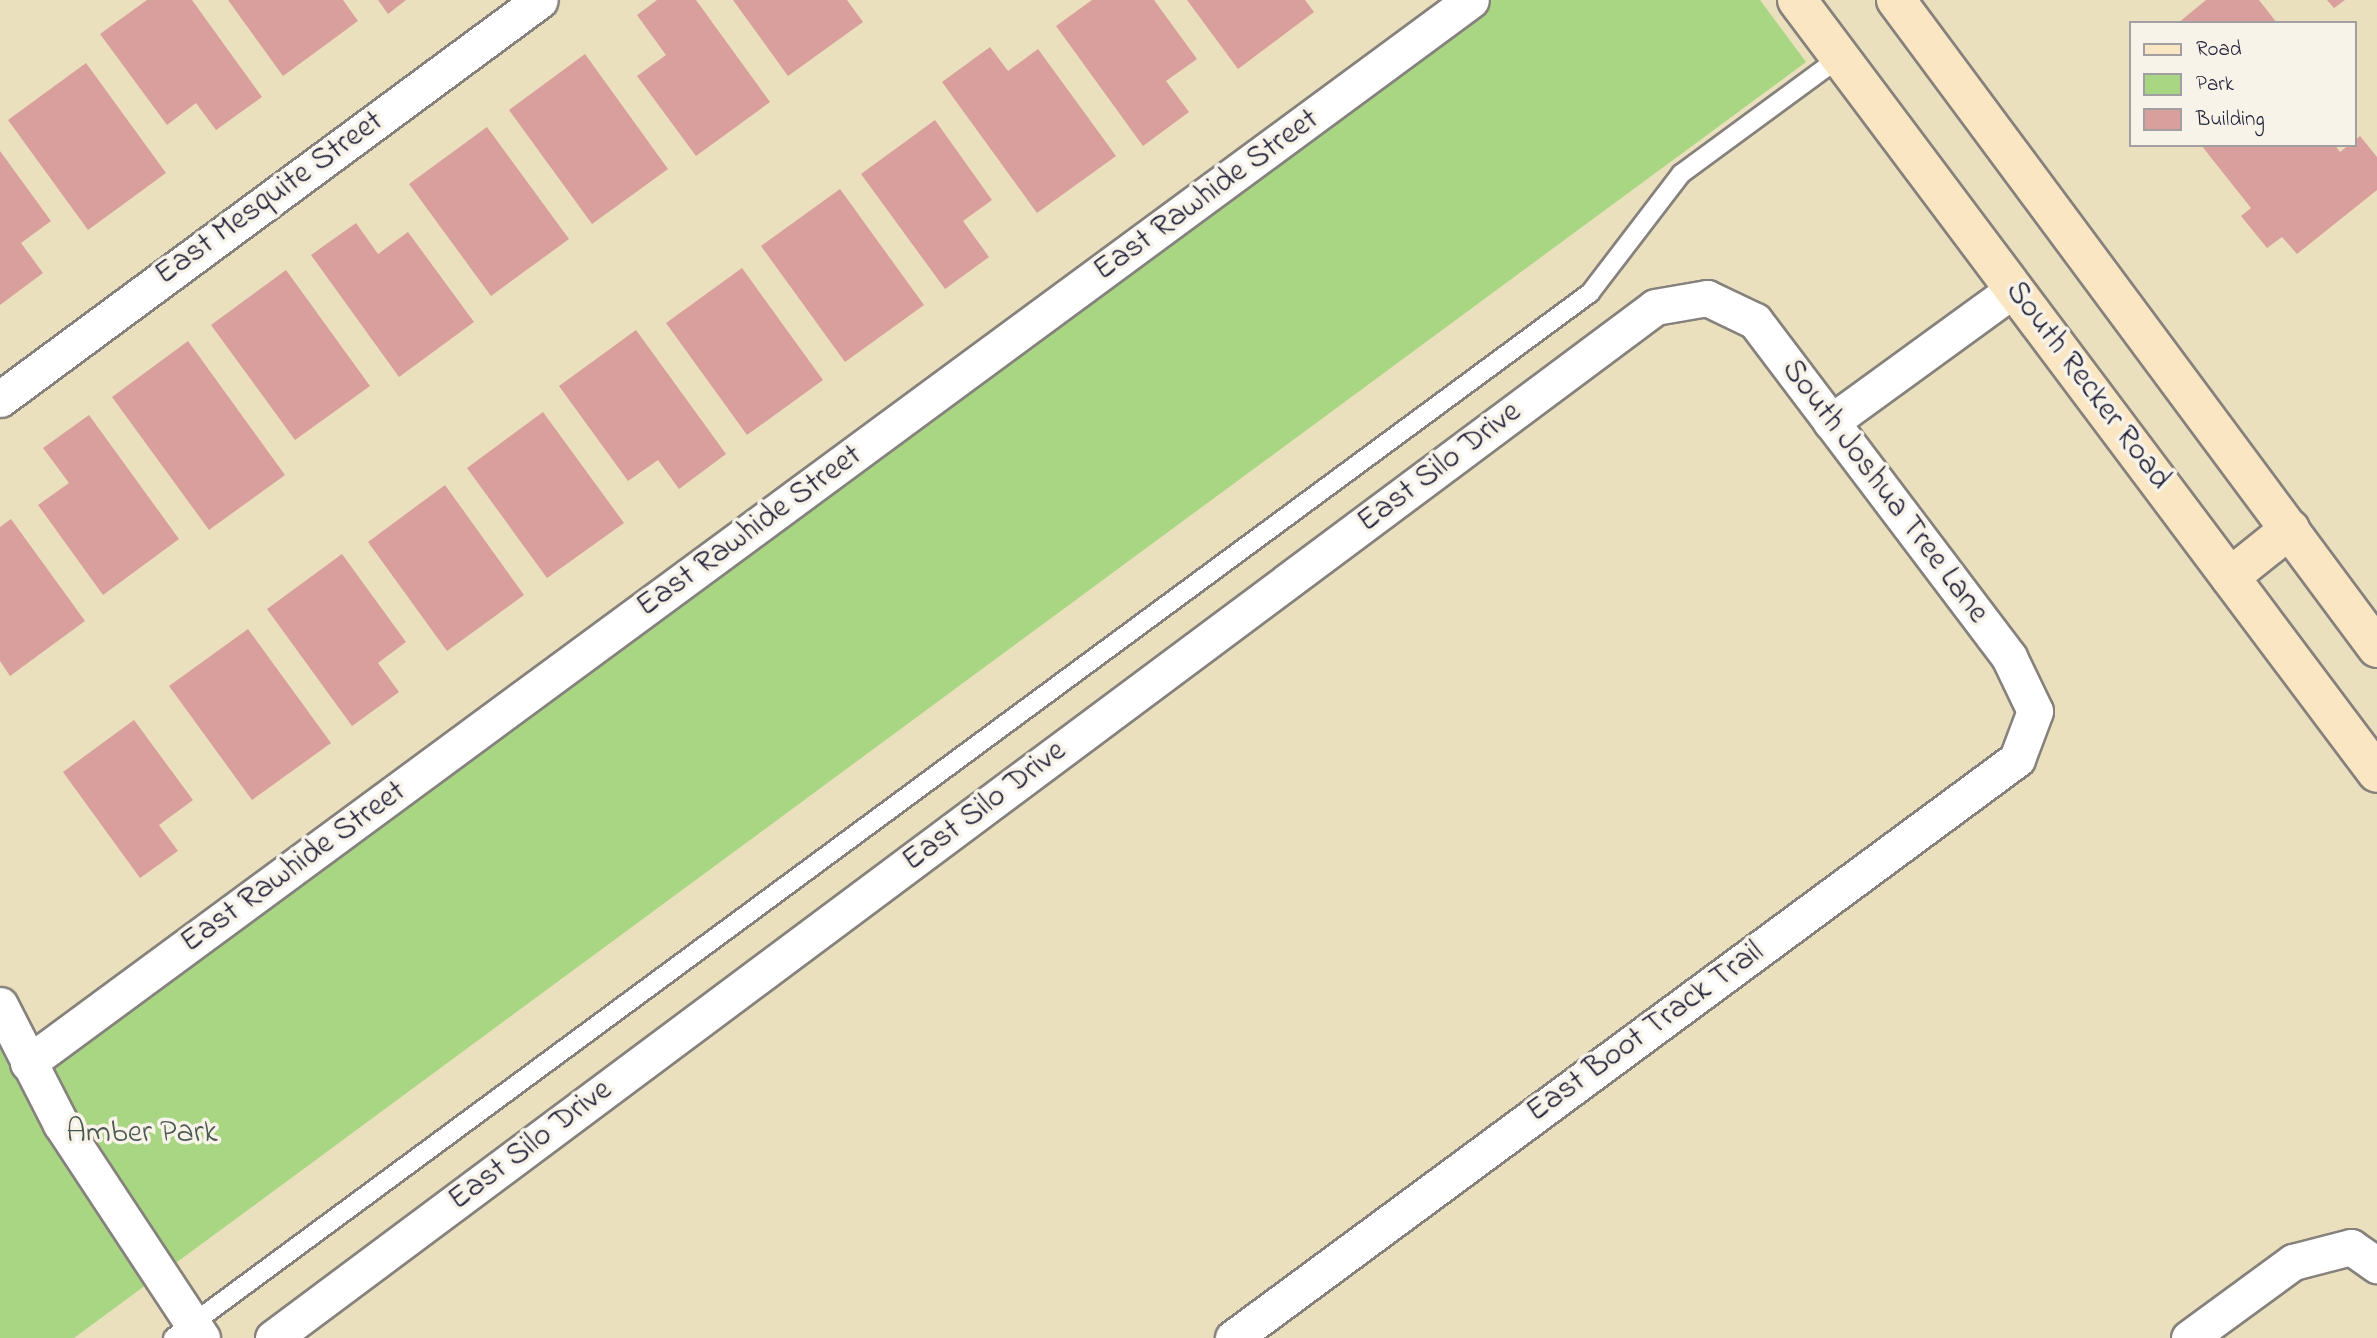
<!DOCTYPE html>
<html>
<head>
<meta charset="utf-8">
<style>
  body { margin:0 }
  #map { position:relative; width:2377px; height:1338px; overflow:hidden; background:#eae0bd; font-family:"Indie Flower",sans-serif }
  div>[style] { position:absolute }
  .green>* { inset:0; background:#a9d683 }
  .building>* { inset:0; background:#d99f9c }
  .roads { filter:drop-shadow(2px 0 #86817c) drop-shadow(-2px 0 #86817c) drop-shadow(0 2px #86817c) drop-shadow(0 -2px #86817c) }
  .lane>* { height:18px; margin:-9px; padding:0 9px; transform-origin:9px; border-radius:9px; background:#fff }
  .street>* { height:35px; margin:-17.5px; padding:0 17.5px; transform-origin:17.5px; border-radius:17.5px; background:#fff }
  .secondary>* { height:38px; margin:-19px; padding:0 19px; transform-origin:19px; border-radius:19px; background:#fbe6c4 }
  span { translate:-50% -50%; white-space:nowrap; text-align:center; line-height:1.15; -webkit-text-stroke:7px #f7f3e8; paint-order:stroke }
  .street-label { font-size:32px; color:#22223b }
  .park-label { font-size:32px; color:#4a5851 }
  .legend { position:absolute; left:2129px; top:21px; width:228px; height:126px; box-sizing:border-box; background:#f7f3e8; border:2px solid #a29fa3; margin:0; padding:9px 12px; list-style:none; font-size:21px; color:#22223b }
  .legend li { display:flex; align-items:center; gap:14px; height:35px }
  .legend b { width:35px; border:2px solid #a29fa3 }
</style>
</head>
<body>
<div id="map">
  <div class="green">
    <i style="clip-path:polygon(1471px 0,1760px 0,1806px 62px,74px 1338px,0 1338px,0 1005px,28px 1063px)"></i>
  </div>
  <div class="building">
    <i style="clip-path:polygon(147px 0,192px 0,262px 97px,216px 130px,196px 103px,167px 125px,100px 34px)"></i>
    <i style="clip-path:polygon(228px 0,343px 0,358px 21px,283px 76px)"></i>
    <i style="clip-path:polygon(378px 0,406px 0,388px 14px)"></i>
    <i style="clip-path:polygon(657px 0,696px 0,770px 102px,696px 156px,637px 76px,666px 55px,637px 15px)"></i>
    <i style="clip-path:polygon(733px 0,847px 0,863px 22px,788px 76px)"></i>
    <i style="clip-path:polygon(1092px 0,1154px 0,1197px 59px,1166px 81px,1189px 112px,1143px 146px,1056px 26px)"></i>
    <i style="clip-path:polygon(1187px 0,1305px 0,1314px 12px,1238px 69px)"></i>
    <i style="clip-path:polygon(2206px 0,2259px 0,2277px 23px,2178px 23px)"></i>
    <i style="clip-path:polygon(2327px 0,2345px 0,2334px 8px)"></i>
    <i style="clip-path:polygon(990px 47px,1008px 71px,1038px 49px,1116px 156px,1037px 213px,942px 82px)"></i>
    <i style="clip-path:polygon(585px 54px,668px 169px,592px 224px,509px 110px)"></i>
    <i style="clip-path:polygon(86px 63px,166px 173px,88px 230px,8px 120px)"></i>
    <i style="clip-path:polygon(935px 120px,992px 200px,963px 221px,989px 257px,945px 289px,861px 174px)"></i>
    <i style="clip-path:polygon(487px 127px,569px 239px,491px 296px,409px 184px)"></i>
    <i style="clip-path:polygon(2360px 136px,2377px 157px,2377px 190px,2297px 254px,2282px 237px,2267px 248px,2241px 216px,2251px 208px,2201px 145px,2335px 145px,2340px 152px)"></i>
    <i style="clip-path:polygon(0 151px,51px 221px,21px 243px,43px 273px,0 305px)"></i>
    <i style="clip-path:polygon(840px 189px,924px 305px,845px 362px,761px 246px)"></i>
    <i style="clip-path:polygon(356px 223px,378px 254px,408px 232px,474px 322px,399px 377px,311px 255px)"></i>
    <i style="clip-path:polygon(742px 268px,823px 380px,747px 435px,666px 323px)"></i>
    <i style="clip-path:polygon(286px 270px,370px 386px,295px 440px,211px 325px)"></i>
    <i style="clip-path:polygon(636px 330px,726px 454px,679px 489px,658px 460px,628px 481px,559px 386px)"></i>
    <i style="clip-path:polygon(188px 341px,285px 475px,209px 530px,112px 397px)"></i>
    <i style="clip-path:polygon(543px 412px,624px 523px,547px 578px,467px 468px)"></i>
    <i style="clip-path:polygon(89px 415px,179px 539px,103px 595px,38px 505px,69px 483px,43px 448px)"></i>
    <i style="clip-path:polygon(445px 485px,524px 595px,447px 651px,368px 542px)"></i>
    <i style="clip-path:polygon(11px 519px,85px 621px,10px 676px,0 661px,0 527px)"></i>
    <i style="clip-path:polygon(342px 554px,406px 642px,378px 663px,399px 692px,352px 726px,267px 609px)"></i>
    <i style="clip-path:polygon(248px 629px,331px 743px,252px 800px,169px 686px)"></i>
    <i style="clip-path:polygon(134px 720px,193px 800px,159px 825px,178px 851px,140px 878px,63px 772px)"></i>
  </div>
  <div class="roads">
    <div class="lane">
      <i style="left:173px;top:1338px;width:1761px;rotate:-36.41deg"></i>
      <i style="left:1590px;top:293px;width:150px;rotate:-52.6deg"></i>
      <i style="left:1681px;top:174px;width:197px;rotate:-36.3deg"></i>
    </div>
    <div class="street">
      <i style="left:0;top:399px;width:671px;rotate:-36.46deg"></i>
      <i style="left:1831px;top:422px;width:226px;rotate:-36deg"></i>
      <i style="left:0;top:1005px;width:134px;rotate:62.9deg"></i>
      <i style="left:61px;top:1124px;width:256px;rotate:56.6deg"></i>
      <i style="left:28px;top:1063px;width:1792px;rotate:-36.38deg"></i>
      <i style="left:273px;top:1338px;width:1724px;rotate:-36.72deg"></i>
      <i style="left:1655px;top:307px;width:53px;rotate:-9.8deg"></i>
      <i style="left:1707px;top:298px;width:53px;rotate:25.6deg"></i>
      <i style="left:1755px;top:321px;width:421px;rotate:52.9deg"></i>
      <i style="left:2009px;top:657px;width:60px;rotate:64.3deg"></i>
      <i style="left:2035px;top:711px;width:51px;rotate:110.6deg"></i>
      <i style="left:2017px;top:759px;width:975px;rotate:143.55deg"></i>
      <i style="left:2189px;top:1338px;width:129px;rotate:-36.2deg"></i>
      <i style="left:2293px;top:1262px;width:60px;rotate:-14.5deg"></i>
      <i style="left:2351px;top:1247px;width:32px;rotate:35deg"></i>
    </div>
    <div class="secondary">
      <i style="left:1797px;top:0;width:966px;rotate:53.12deg"></i>
      <i style="left:1896px;top:0;width:807px;rotate:53.41deg"></i>
      <i style="left:2230px;top:577px;width:77px;rotate:-38.7deg"></i>
    </div>
  </div>
  <div class="street-label">
    <span style="left:1207px;top:196px;rotate:-36deg">East Rawhide Street</span>
    <span style="left:270px;top:199px;rotate:-36deg">East Mesquite Street</span>
    <span style="left:2087px;top:386px;rotate:53deg">South Recker Road</span>
    <span style="left:1440px;top:468px;rotate:-37deg">East Silo Drive</span>
    <span style="left:1884px;top:492px;rotate:53deg">South Joshua Tree Lane</span>
    <span style="left:750px;top:532px;rotate:-36deg">East Rawhide Street</span>
    <span style="left:985px;top:807px;rotate:-37deg">East Silo Drive</span>
    <span style="left:294px;top:868px;rotate:-36deg">East Rawhide Street</span>
    <span style="left:1646px;top:1033px;rotate:-36deg">East Boot Track Trail</span>
    <span style="left:531px;top:1146px;rotate:-37deg">East Silo Drive</span>
  </div>
  <div class="park-label">
    <span style="left:142px;top:1134px">Amber Park</span>
  </div>
  <ul class="legend">
  <li><b style="height:9px;background:#fbe6c4"></b>Road</li>
  <li><b style="height:19px;background:#a9d683"></b>Park</li>
  <li><b style="height:19px;background:#d99f9c"></b>Building</li>
  </ul>
</div>
</body>
</html>
